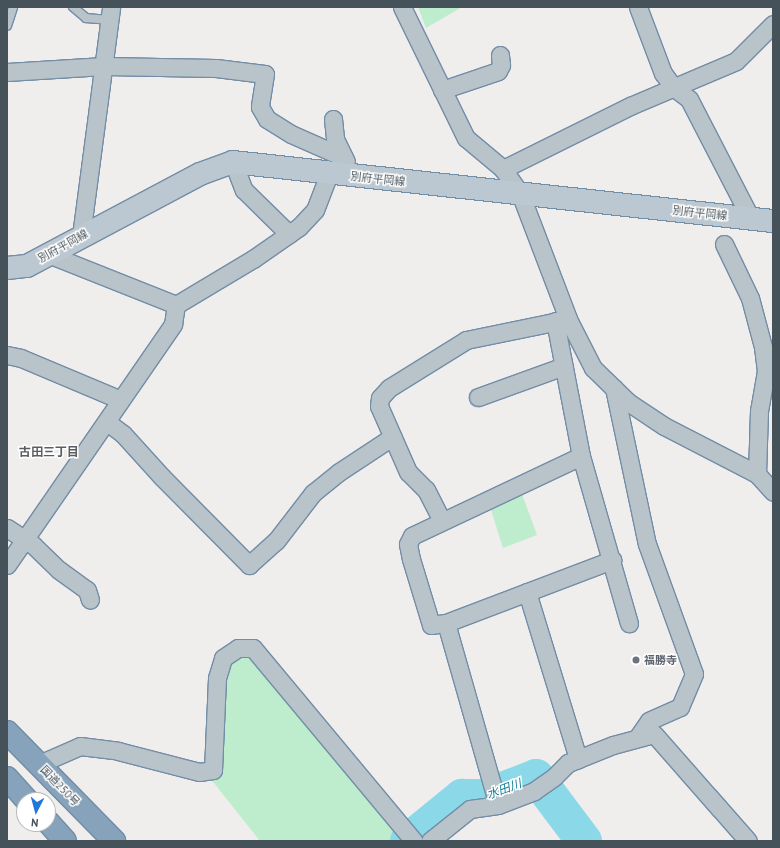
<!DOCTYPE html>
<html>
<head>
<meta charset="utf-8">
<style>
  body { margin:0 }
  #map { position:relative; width:780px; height:848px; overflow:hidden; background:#f0eded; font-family:"PT Sans","Noto Sans JP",sans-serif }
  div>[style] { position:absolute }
  .green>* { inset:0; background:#bdedcd }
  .river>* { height:36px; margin:-18px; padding:0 18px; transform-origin:18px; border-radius:18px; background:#8bd9e8 }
  .roads { filter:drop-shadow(1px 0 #728da6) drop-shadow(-1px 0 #728da6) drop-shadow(0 1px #728da6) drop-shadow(0 -1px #728da6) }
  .lane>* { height:8px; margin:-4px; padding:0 4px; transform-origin:4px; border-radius:4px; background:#b9c3ca }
  .street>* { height:17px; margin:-8.5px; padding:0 8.5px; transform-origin:8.5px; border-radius:8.5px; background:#b9c3ca }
  .secondary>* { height:22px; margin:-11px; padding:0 11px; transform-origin:11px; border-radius:11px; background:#bbc7d1 }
  .highway>* { height:22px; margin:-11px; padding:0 11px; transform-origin:11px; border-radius:11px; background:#87a2bb }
  .dots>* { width:11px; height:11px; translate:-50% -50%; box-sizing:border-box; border:2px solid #fff; border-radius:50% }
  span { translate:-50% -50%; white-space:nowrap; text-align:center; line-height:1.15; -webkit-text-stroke:3px #fff; paint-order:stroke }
  .street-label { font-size:11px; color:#46525a }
  .worship-label { font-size:11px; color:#5b616d; font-weight:700 }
  .left { translate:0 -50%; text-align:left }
  .neighbourhood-label { font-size:12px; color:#5a5e62; font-weight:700 }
  .water-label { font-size:12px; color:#127e94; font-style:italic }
  .frame { position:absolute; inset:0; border:8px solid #46525a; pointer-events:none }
  .north { position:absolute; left:16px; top:792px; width:40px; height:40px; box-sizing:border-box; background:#fff; border:1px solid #b5babd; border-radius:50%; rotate:186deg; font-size:11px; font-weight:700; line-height:16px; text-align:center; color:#46525a }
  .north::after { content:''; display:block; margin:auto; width:14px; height:18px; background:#2079d7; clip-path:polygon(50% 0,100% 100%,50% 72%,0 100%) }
</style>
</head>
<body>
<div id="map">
  <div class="green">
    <i style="clip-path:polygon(418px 7px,462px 7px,426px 28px)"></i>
    <i style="clip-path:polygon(522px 494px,537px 535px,503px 548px,491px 510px)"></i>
    <i style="clip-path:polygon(246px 652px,400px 837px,399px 841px,260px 841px,210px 778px,222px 679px,231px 658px)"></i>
  </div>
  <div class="river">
    <i style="left:408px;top:841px;width:70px;rotate:-39.2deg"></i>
    <i style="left:462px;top:797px;width:23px"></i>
    <i style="left:485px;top:797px;width:55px;rotate:-21.4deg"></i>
    <i style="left:536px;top:777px;width:80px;rotate:53.1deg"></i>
  </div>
  <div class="roads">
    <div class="lane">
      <i style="left:73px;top:7px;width:17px;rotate:40deg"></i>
      <i style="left:86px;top:18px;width:24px;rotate:5deg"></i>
      <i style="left:7px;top:26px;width:20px;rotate:-72deg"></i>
    </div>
    <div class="street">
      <i style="left:402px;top:7px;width:146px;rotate:64deg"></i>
      <i style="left:466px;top:138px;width:48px;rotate:40deg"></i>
      <i style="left:503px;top:169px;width:29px;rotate:55deg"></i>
      <i style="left:520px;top:193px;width:135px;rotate:69.1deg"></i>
      <i style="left:568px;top:319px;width:55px;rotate:63deg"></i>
      <i style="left:593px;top:368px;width:49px;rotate:44.2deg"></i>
      <i style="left:628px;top:402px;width:43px;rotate:33.7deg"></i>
      <i style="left:664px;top:426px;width:105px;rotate:27.3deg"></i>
      <i style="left:757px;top:474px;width:24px;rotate:48deg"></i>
      <i style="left:638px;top:7px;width:71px;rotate:69.3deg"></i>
      <i style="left:663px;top:73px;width:17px;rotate:54deg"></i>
      <i style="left:673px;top:87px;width:20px;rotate:37deg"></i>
      <i style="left:689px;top:99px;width:135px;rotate:62.7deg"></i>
      <i style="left:7px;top:72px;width:97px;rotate:-3.5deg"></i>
      <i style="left:104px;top:66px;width:112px;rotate:1deg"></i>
      <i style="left:216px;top:68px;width:49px;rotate:7deg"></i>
      <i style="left:265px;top:74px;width:33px;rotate:99deg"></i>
      <i style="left:260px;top:107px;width:14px;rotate:60deg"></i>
      <i style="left:267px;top:119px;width:28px;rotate:32deg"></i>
      <i style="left:291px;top:134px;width:57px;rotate:23.9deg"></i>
      <i style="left:442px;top:90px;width:59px;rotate:-18.7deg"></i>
      <i style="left:498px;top:71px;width:7px;rotate:-63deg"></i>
      <i style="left:501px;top:65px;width:10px;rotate:-96deg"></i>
      <i style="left:333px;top:119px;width:20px;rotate:84deg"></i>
      <i style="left:335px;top:139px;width:25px;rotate:64deg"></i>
      <i style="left:233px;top:162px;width:30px;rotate:69deg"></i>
      <i style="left:244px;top:190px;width:63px;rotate:44.4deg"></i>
      <i style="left:503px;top:169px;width:142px;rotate:-26.4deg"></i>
      <i style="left:630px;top:106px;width:115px;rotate:-23deg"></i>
      <i style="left:736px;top:61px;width:52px;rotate:-45deg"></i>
      <i style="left:81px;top:236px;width:231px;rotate:-82.5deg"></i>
      <i style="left:724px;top:244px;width:60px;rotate:64.3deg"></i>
      <i style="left:750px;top:298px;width:51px;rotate:75.1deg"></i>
      <i style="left:763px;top:347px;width:24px;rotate:83deg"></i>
      <i style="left:766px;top:371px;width:41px;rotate:99.9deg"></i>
      <i style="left:759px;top:411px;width:63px;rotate:91.8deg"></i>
      <i style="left:48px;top:254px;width:138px;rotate:21.7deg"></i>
      <i style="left:555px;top:321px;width:137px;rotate:79.1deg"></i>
      <i style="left:581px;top:456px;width:174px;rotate:74deg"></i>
      <i style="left:7px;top:355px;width:14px;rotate:12deg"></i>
      <i style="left:21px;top:358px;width:108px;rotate:22.8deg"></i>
      <i style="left:614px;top:388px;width:159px;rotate:78.1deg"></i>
      <i style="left:647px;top:544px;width:138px;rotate:70.1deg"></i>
      <i style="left:694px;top:674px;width:36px;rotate:113deg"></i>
      <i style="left:680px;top:707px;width:34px;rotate:156deg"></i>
      <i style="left:649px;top:721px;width:19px;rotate:125deg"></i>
      <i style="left:478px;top:397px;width:91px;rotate:-19.8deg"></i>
      <i style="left:107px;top:422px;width:20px;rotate:37deg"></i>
      <i style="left:123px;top:434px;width:58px;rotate:47.8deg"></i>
      <i style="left:162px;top:477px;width:124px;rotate:45.3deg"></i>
      <i style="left:249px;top:565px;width:36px;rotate:-42deg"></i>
      <i style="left:276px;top:541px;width:61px;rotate:-52.4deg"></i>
      <i style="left:313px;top:493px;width:33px;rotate:-39deg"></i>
      <i style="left:339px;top:472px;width:64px;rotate:-33.4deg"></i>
      <i style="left:581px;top:456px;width:187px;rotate:154.7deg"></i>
      <i style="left:412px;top:536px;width:9px;rotate:117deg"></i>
      <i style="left:408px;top:544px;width:15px;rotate:79deg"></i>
      <i style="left:411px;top:559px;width:69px;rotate:73.1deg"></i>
      <i style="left:431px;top:625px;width:15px;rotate:-8deg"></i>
      <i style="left:446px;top:623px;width:178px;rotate:-20.8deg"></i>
      <i style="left:442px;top:521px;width:35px;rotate:-117deg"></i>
      <i style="left:426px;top:490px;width:25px;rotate:-135deg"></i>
      <i style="left:408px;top:472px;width:72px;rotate:-113.7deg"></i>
      <i style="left:379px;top:406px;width:8px;rotate:-83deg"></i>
      <i style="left:380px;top:398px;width:13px;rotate:-48deg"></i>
      <i style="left:389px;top:388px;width:91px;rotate:-31.9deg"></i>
      <i style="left:466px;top:340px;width:104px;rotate:-11.6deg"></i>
      <i style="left:7px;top:528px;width:31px;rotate:33deg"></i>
      <i style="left:33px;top:545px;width:36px;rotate:44deg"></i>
      <i style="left:59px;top:570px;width:34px;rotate:36deg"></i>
      <i style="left:87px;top:590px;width:10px;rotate:73deg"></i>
      <i style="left:7px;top:565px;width:293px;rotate:-55.4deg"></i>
      <i style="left:173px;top:324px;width:19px;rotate:-81deg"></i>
      <i style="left:176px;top:305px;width:90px;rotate:-30.9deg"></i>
      <i style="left:253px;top:259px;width:56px;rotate:-34.8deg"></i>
      <i style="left:299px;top:227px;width:23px;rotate:-47deg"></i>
      <i style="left:315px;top:210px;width:39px;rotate:-69deg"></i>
      <i style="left:527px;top:592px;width:175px;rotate:73deg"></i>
      <i style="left:446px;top:623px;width:189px;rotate:74.1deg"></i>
      <i style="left:39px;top:764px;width:45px;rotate:-23.7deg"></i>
      <i style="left:80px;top:746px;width:38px;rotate:7deg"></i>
      <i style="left:118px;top:751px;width:84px;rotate:14.5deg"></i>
      <i style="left:199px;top:772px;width:14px;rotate:-8deg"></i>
      <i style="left:213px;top:770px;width:92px;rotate:-87.5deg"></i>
      <i style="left:217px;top:678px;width:21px;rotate:-73deg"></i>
      <i style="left:223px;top:658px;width:18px;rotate:-34deg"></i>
      <i style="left:238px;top:648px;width:15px"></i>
      <i style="left:253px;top:648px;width:251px;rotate:50.2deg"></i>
      <i style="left:430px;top:841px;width:51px;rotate:-38.7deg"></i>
      <i style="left:470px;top:809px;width:28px;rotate:-8deg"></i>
      <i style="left:498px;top:805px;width:39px;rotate:-21deg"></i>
      <i style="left:534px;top:791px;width:24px;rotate:-35deg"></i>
      <i style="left:554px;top:777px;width:20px;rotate:-45deg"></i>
      <i style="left:568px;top:763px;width:48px;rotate:-21.8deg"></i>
      <i style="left:613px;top:745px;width:42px;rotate:-15deg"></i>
      <i style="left:654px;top:734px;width:142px;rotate:48.7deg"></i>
    </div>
    <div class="secondary">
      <i style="left:7px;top:268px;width:20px;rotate:-6deg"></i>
      <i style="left:27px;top:266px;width:196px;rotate:-28deg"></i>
      <i style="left:200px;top:174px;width:35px;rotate:-20deg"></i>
      <i style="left:233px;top:162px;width:543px;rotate:6.24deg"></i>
    </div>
    <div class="highway">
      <i style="left:7px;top:732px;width:153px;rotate:45.5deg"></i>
      <i style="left:7px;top:778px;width:30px;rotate:48deg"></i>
      <i style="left:48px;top:822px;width:25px;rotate:48deg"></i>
    </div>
  </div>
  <div class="dots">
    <i style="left:636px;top:660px;background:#6b7280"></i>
  </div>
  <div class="street-label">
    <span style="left:378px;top:179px;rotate:6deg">別府平岡線</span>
    <span style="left:700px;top:213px;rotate:6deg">別府平岡線</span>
    <span style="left:63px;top:246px;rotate:-29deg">別府平岡線</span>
    <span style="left:60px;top:786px;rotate:46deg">国道250号</span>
  </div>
  <div class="worship-label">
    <span class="left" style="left:644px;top:660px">福勝寺</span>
  </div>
  <div class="neighbourhood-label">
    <span style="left:49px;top:452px">古田三丁目</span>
  </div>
  <div class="water-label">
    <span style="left:504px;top:789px;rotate:-20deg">水田川</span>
  </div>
  <div class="frame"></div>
  <div class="north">N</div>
</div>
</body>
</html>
